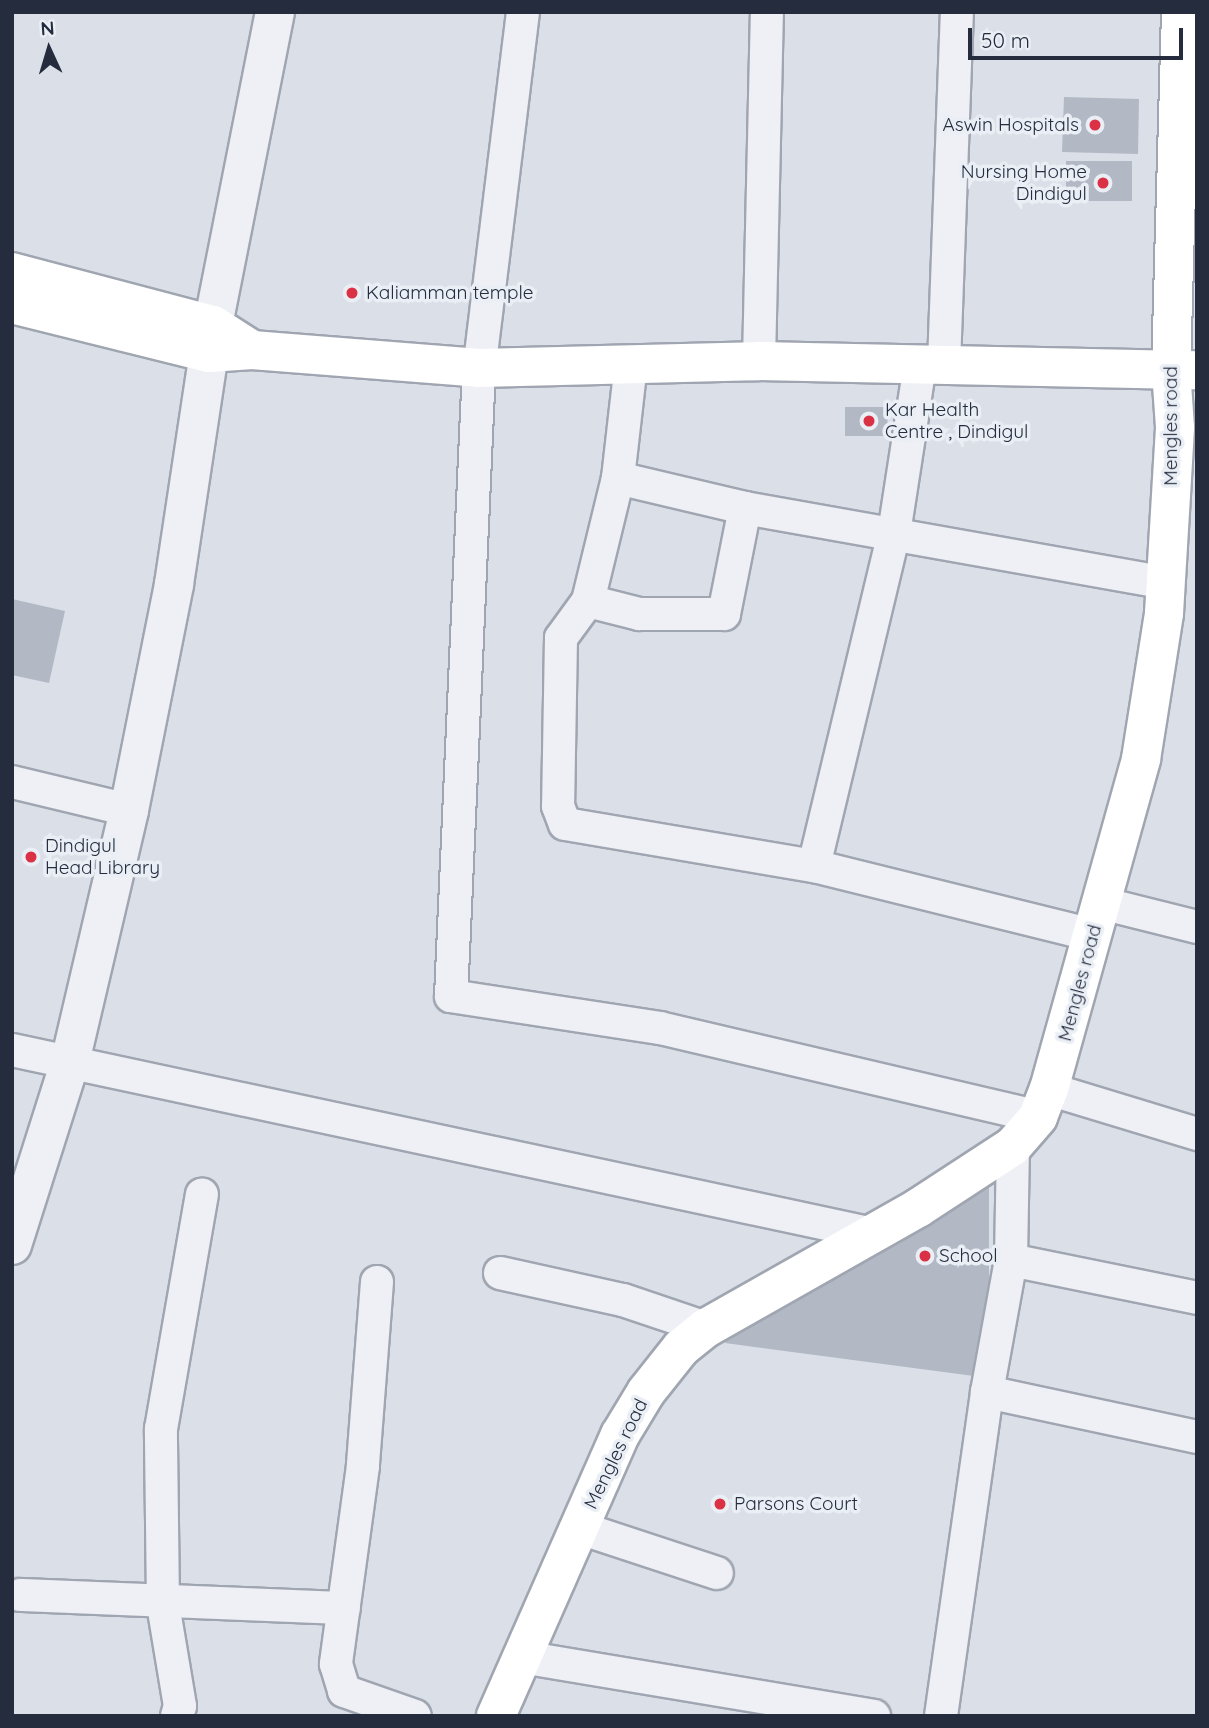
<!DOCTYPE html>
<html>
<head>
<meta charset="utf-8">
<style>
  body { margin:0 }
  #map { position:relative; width:1209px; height:1728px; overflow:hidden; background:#dbdfe7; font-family:Quicksand,sans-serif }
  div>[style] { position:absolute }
  .building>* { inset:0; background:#b2b8c4 }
  .roads { filter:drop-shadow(2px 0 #a0a6b1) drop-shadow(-2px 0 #a0a6b1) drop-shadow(0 2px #a0a6b1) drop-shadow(0 -2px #a0a6b1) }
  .minor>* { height:32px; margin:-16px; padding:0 16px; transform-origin:16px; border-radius:16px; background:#eef0f5 }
  .tertiary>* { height:38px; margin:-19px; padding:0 19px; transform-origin:19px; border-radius:19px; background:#eef0f5 }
  .secondary>* { height:38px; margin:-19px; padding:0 19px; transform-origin:19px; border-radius:19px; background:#fff }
  .dots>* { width:19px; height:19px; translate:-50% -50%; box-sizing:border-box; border:4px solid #eaeef5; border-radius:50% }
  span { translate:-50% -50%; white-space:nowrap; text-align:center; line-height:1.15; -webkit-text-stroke:7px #eaeef5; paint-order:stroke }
  .poi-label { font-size:19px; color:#242c3e }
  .right { translate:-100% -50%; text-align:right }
  .left { translate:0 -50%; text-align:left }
  .street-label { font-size:19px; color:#242c3e }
  .frame { position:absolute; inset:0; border:14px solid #242c3e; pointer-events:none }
  .north { position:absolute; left:14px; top:14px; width:70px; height:70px; -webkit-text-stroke:5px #eaeef5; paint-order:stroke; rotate:356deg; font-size:19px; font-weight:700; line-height:28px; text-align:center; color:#242c3e }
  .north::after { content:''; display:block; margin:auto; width:24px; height:32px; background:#242c3e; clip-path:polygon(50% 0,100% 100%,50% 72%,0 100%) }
  .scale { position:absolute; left:968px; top:28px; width:215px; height:32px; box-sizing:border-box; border:4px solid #242c3e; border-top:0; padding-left:9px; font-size:21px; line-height:24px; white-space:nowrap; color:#242c3e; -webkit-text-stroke:5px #eaeef5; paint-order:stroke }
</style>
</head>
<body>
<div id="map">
  <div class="building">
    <i style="clip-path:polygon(1064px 97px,1139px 99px,1138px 154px,1062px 152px)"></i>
    <i style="clip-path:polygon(1066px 161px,1132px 161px,1132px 201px,1066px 201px)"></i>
    <i style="clip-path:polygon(845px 407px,887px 407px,888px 436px,845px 436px)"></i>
    <i style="clip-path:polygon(12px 599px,65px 611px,49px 683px,12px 675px)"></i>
    <i style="clip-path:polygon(989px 1183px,989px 1378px,725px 1343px,735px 1329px)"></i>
  </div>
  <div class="roads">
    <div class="minor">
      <i style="left:523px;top:12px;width:359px;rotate:97deg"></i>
      <i style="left:479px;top:368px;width:629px;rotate:92.55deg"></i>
      <i style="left:451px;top:996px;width:211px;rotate:8.7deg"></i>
      <i style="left:660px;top:1028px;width:388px;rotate:13.2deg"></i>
      <i style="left:759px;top:361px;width:349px;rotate:-88.7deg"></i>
      <i style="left:631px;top:364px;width:115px;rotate:96.5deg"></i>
      <i style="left:618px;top:478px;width:127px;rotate:103.7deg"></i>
      <i style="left:588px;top:601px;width:46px;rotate:126.1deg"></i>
      <i style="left:561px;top:638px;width:168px;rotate:91deg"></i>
      <i style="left:558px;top:806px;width:19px;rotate:69deg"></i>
      <i style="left:565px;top:824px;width:253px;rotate:9.6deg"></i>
      <i style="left:814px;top:866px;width:286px;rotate:13.9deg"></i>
      <i style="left:944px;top:364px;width:352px;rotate:-87.9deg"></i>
      <i style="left:618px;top:478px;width:130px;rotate:13.3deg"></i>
      <i style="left:745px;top:508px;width:428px;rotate:10.1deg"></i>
      <i style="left:588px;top:601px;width:53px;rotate:14.3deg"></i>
      <i style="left:639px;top:614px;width:85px"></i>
      <i style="left:724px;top:614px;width:108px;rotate:-78.8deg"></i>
      <i style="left:12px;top:782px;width:120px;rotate:13.5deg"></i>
      <i style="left:814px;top:866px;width:342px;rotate:-76.5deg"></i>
      <i style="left:894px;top:533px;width:170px;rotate:-81.2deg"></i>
      <i style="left:1101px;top:903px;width:99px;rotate:14deg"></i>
      <i style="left:12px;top:1050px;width:880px;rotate:12.06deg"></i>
      <i style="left:1049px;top:1089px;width:155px;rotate:16.9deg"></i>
      <i style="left:1011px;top:1260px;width:190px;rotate:11.5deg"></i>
      <i style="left:500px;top:1273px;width:126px;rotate:12.4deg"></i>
      <i style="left:623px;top:1300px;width:88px;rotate:18.6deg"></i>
      <i style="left:377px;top:1282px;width:185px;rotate:94.4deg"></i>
      <i style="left:363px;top:1466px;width:200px;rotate:97.8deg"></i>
      <i style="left:336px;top:1664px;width:28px;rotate:73deg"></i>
      <i style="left:344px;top:1691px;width:75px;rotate:19.4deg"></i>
      <i style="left:987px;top:1392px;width:215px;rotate:12.1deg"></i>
      <i style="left:580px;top:1528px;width:144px;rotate:18.2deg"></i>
      <i style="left:20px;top:1595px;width:324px;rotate:2.3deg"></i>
      <i style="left:522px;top:1657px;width:357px;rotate:9.5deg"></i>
      <i style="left:177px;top:1716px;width:10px;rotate:-73deg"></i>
      <i style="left:180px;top:1706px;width:103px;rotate:-99.5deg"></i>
      <i style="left:163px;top:1604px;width:175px;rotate:-90.7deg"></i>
      <i style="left:161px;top:1429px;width:238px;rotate:-80.1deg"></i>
      <i style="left:941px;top:1716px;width:327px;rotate:-81.9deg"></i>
      <i style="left:987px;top:1392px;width:134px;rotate:-79.7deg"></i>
      <i style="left:1011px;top:1260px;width:114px;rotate:-89deg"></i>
    </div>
    <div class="tertiary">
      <i style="left:12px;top:1245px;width:192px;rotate:-72.4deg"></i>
      <i style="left:70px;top:1062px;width:259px;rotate:-76.8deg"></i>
      <i style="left:129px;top:810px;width:230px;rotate:-78.7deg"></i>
      <i style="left:174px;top:584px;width:262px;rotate:-81.4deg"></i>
      <i style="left:213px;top:325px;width:319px;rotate:-78.8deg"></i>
    </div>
    <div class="secondary">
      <i style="left:12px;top:272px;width:208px;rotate:14.8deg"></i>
      <i style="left:213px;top:325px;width:46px;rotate:32.7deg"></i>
      <i style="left:12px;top:304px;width:203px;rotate:14deg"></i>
      <i style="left:209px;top:353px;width:43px;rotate:-4deg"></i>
      <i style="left:252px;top:350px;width:228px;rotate:4.5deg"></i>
      <i style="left:479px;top:368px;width:280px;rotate:-1.4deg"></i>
      <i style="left:759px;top:361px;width:436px;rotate:1.2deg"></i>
      <i style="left:496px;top:1716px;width:307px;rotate:-66.2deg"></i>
      <i style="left:620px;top:1435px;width:50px;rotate:-58.8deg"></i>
      <i style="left:646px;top:1392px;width:56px;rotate:-51.5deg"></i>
      <i style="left:681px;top:1348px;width:32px;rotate:-39deg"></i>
      <i style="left:706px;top:1328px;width:244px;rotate:-29.5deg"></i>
      <i style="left:918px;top:1208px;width:113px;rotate:-33.1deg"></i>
      <i style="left:1013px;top:1146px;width:38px;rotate:-49deg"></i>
      <i style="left:1038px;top:1117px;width:30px;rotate:-69deg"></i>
      <i style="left:1049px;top:1089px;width:343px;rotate:-74.4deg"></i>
      <i style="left:1141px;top:759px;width:148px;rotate:-81deg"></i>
      <i style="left:1164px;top:613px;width:186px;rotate:-86.6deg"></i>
      <i style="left:1175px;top:427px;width:57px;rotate:-94deg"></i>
      <i style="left:1171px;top:370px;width:358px;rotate:-88.4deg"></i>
    </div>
  </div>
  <div class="dots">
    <i style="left:1095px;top:125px;background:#db3145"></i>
    <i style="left:1103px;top:183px;background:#db3145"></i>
    <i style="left:352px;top:293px;background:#db3145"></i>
    <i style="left:869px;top:421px;background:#db3145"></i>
    <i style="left:31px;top:857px;background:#db3145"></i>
    <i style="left:925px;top:1256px;background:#db3145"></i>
    <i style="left:720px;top:1504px;background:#db3145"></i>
  </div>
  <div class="poi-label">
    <span class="right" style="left:1079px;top:125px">Aswin Hospitals</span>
    <span class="right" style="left:1087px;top:183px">Nursing Home<br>Dindigul</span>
    <span class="left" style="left:366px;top:293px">Kaliamman temple</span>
    <span class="left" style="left:885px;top:421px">Kar Health<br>Centre , Dindigul</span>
    <span class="left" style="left:45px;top:857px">Dindigul<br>Head Library</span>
    <span class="left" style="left:939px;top:1256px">School</span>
    <span class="left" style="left:734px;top:1504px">Parsons Court</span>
  </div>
  <div class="street-label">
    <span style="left:1171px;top:426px;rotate:-90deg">Mengles road</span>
    <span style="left:1080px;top:983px;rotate:-75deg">Mengles road</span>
    <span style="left:616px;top:1454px;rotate:-64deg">Mengles road</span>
  </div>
  <div class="frame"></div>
  <div class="north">N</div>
  <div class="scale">50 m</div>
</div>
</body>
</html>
